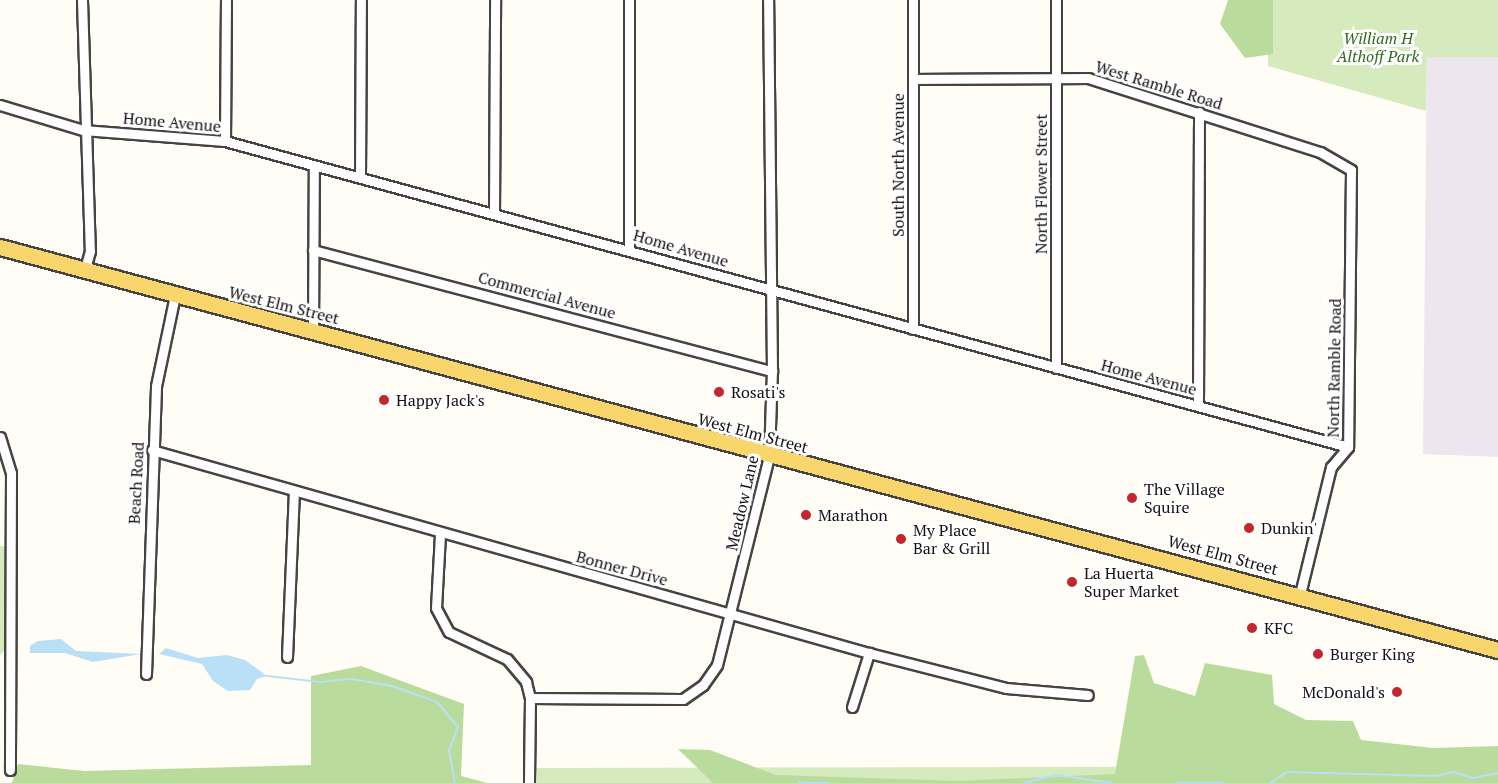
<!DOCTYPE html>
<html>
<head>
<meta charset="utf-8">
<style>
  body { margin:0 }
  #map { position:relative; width:1498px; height:783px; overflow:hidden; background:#fffdf5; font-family:"PT Serif",serif }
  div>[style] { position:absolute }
  .industrial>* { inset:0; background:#eee6ef }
  .green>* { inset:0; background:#d5ebbd }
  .forest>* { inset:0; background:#b9dc9c }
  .water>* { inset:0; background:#b9e0f7 }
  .stream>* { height:2px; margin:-1px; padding:0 1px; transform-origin:1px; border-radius:1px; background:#b9e0f7 }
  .roads { filter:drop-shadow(2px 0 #444) drop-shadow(-2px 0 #444) drop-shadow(0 2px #444) drop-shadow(0 -2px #444) }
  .minor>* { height:9px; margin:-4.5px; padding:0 4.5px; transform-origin:4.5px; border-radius:4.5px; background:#fff }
  .primary>* { height:15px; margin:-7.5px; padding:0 7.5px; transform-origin:7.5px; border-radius:7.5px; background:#f9d66b }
  .dots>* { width:16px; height:16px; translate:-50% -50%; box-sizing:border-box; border:3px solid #fff; border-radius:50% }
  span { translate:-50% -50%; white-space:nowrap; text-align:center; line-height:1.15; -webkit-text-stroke:6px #fff; paint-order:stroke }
  .park-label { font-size:16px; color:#2f6b1f; font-style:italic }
  .street-label { font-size:16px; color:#111 }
  .poi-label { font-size:16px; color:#111 }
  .left { translate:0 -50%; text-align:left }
  .right { translate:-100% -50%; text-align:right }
</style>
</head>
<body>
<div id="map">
  <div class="industrial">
    <i style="clip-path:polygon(1427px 57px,1498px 57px,1498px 457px,1423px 454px)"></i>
  </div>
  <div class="green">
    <i style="clip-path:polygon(1268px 0,1498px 0,1498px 57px,1427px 57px,1426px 111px,1268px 66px)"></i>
    <i style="clip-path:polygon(0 546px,12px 546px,10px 646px,0 655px)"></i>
    <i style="clip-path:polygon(1498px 766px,1498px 783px,530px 783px,529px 768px)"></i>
  </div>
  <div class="forest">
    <i style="clip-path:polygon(1228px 0,1273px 0,1273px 54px,1245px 58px,1220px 24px)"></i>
    <i style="clip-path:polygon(1144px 655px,1154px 683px,1195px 696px,1205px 663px,1272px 675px,1274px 704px,1306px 720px,1353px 721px,1361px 740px,1433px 748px,1498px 746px,1498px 783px,713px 783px,678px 749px,710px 750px,776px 775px,958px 781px,1115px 774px,1135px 656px)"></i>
    <i style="clip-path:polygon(361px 666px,464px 704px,461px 776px,487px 783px,12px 783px,18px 764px,84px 771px,311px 765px,311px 676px)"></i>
  </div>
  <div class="water">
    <i style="clip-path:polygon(61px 639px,76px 651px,141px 654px,93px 662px,65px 653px,30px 653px,30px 646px,38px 641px)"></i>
    <i style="clip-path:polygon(166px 648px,198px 658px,227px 655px,245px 660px,267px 676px,257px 679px,250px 690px,228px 691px,213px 681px,202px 664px,159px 654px)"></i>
  </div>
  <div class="stream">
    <i style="left:267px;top:676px;width:54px;rotate:6.3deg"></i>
    <i style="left:321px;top:682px;width:30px;rotate:-6deg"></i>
    <i style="left:351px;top:679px;width:42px;rotate:9.7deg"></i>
    <i style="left:392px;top:686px;width:48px;rotate:19.6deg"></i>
    <i style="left:437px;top:702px;width:33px;rotate:50deg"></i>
    <i style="left:458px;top:727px;width:25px;rotate:111deg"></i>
    <i style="left:449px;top:750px;width:34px;rotate:80deg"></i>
    <i style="left:799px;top:783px;width:29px"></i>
    <i style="left:1024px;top:783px;width:33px;rotate:-14deg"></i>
    <i style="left:1056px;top:775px;width:56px;rotate:8.3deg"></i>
    <i style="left:1177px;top:783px;width:47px"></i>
    <i style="left:1270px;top:783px;width:20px;rotate:-33deg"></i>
    <i style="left:1287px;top:772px;width:149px;rotate:1.5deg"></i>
    <i style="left:1436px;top:776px;width:18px;rotate:-13deg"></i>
    <i style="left:1454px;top:772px;width:20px;rotate:18deg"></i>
    <i style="left:1473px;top:778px;width:25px;rotate:-11deg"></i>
  </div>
  <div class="roads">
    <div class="minor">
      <i style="left:82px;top:0;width:251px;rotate:88.2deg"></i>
      <i style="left:90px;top:251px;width:18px;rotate:106deg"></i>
      <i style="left:913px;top:79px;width:175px;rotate:-0.3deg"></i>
      <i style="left:1088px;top:78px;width:244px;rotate:17.7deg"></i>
      <i style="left:1320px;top:152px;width:36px;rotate:30deg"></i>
      <i style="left:1351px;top:170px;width:277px;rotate:90.6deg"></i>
      <i style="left:1348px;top:447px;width:26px;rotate:130deg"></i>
      <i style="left:1331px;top:467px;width:131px;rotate:103.7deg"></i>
      <i style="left:0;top:105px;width:87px;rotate:16.8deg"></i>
      <i style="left:83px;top:130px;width:142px;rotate:4.4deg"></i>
      <i style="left:225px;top:141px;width:1164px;rotate:15.24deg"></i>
      <i style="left:225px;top:141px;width:141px;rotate:-89.6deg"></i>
      <i style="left:360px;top:176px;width:176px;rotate:-89.7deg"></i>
      <i style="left:494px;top:214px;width:214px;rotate:-89.7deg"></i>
      <i style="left:629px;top:248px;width:248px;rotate:-90deg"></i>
      <i style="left:313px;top:250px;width:475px;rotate:14.8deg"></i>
      <i style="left:913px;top:329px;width:329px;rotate:-90deg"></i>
      <i style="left:313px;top:331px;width:164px;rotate:-89.7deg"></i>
      <i style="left:1056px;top:368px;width:368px;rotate:-90deg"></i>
      <i style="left:1198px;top:405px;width:293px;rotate:-89.8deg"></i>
      <i style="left:0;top:437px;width:38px;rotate:73deg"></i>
      <i style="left:11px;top:473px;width:297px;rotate:90.2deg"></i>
      <i style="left:152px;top:450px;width:745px;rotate:15.81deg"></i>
      <i style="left:869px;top:653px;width:141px;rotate:14.3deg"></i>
      <i style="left:1006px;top:688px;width:82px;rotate:4.9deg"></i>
      <i style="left:440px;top:534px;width:74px;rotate:93.1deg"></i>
      <i style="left:436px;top:608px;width:27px;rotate:62deg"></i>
      <i style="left:449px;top:632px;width:64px;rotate:25deg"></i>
      <i style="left:507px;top:659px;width:30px;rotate:50deg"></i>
      <i style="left:526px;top:682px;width:16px;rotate:76deg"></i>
      <i style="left:530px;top:698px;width:85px;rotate:90.7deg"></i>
      <i style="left:287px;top:657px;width:164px;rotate:-87.6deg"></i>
      <i style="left:146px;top:674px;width:288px;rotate:-88deg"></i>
      <i style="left:156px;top:386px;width:93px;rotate:-78.2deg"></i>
      <i style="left:530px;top:698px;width:153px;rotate:0.4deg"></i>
      <i style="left:683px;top:699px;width:24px;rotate:-35deg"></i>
      <i style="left:703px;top:685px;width:24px;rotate:-55deg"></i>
      <i style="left:717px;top:665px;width:215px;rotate:-76deg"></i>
      <i style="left:769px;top:456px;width:85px;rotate:-88deg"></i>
      <i style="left:772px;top:371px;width:371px;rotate:-90.6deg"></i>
      <i style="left:852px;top:707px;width:57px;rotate:-72.5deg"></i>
    </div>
    <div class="primary">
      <i style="left:0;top:247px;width:1551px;rotate:15.06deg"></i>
    </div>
  </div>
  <div class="dots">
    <i style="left:719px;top:392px;background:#c4262e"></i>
    <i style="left:384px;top:400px;background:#c4262e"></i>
    <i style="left:1132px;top:498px;background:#c4262e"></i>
    <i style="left:806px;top:515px;background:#c4262e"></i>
    <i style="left:1249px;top:528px;background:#c4262e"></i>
    <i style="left:901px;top:539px;background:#c4262e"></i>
    <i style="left:1072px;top:582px;background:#c4262e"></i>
    <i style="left:1252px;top:628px;background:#c4262e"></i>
    <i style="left:1318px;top:654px;background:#c4262e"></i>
    <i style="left:1397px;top:692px;background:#c4262e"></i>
  </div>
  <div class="park-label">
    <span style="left:1378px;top:47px">William H<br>Althoff Park</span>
  </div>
  <div class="street-label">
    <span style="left:1159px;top:85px;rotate:17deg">West Ramble Road</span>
    <span style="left:172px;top:122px;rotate:5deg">Home Avenue</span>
    <span style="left:898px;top:165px;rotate:-90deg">South North Avenue</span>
    <span style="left:1041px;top:184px;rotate:-90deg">North Flower Street</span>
    <span style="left:681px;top:248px;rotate:16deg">Home Avenue</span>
    <span style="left:547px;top:295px;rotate:15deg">Commercial Avenue</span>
    <span style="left:284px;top:305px;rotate:14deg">West Elm Street</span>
    <span style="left:1334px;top:368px;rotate:-89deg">North Ramble Road</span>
    <span style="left:1149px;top:377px;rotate:15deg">Home Avenue</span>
    <span style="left:753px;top:433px;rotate:15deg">West Elm Street</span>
    <span style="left:136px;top:483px;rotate:-87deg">Beach Road</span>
    <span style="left:742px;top:503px;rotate:-77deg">Meadow Lane</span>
    <span style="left:1223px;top:555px;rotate:15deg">West Elm Street</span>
    <span style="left:622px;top:568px;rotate:15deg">Bonner Drive</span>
  </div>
  <div class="poi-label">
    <span class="left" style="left:731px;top:392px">Rosati's</span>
    <span class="left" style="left:396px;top:400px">Happy Jack's</span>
    <span class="left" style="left:1144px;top:498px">The Village<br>Squire</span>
    <span class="left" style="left:818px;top:515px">Marathon</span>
    <span class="left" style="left:1261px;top:528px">Dunkin'</span>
    <span class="left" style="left:913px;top:539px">My Place<br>Bar &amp; Grill</span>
    <span class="left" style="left:1084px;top:582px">La Huerta<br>Super Market</span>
    <span class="left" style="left:1264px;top:628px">KFC</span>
    <span class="left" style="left:1330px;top:654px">Burger King</span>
    <span class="right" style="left:1385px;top:692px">McDonald's</span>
  </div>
</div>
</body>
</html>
